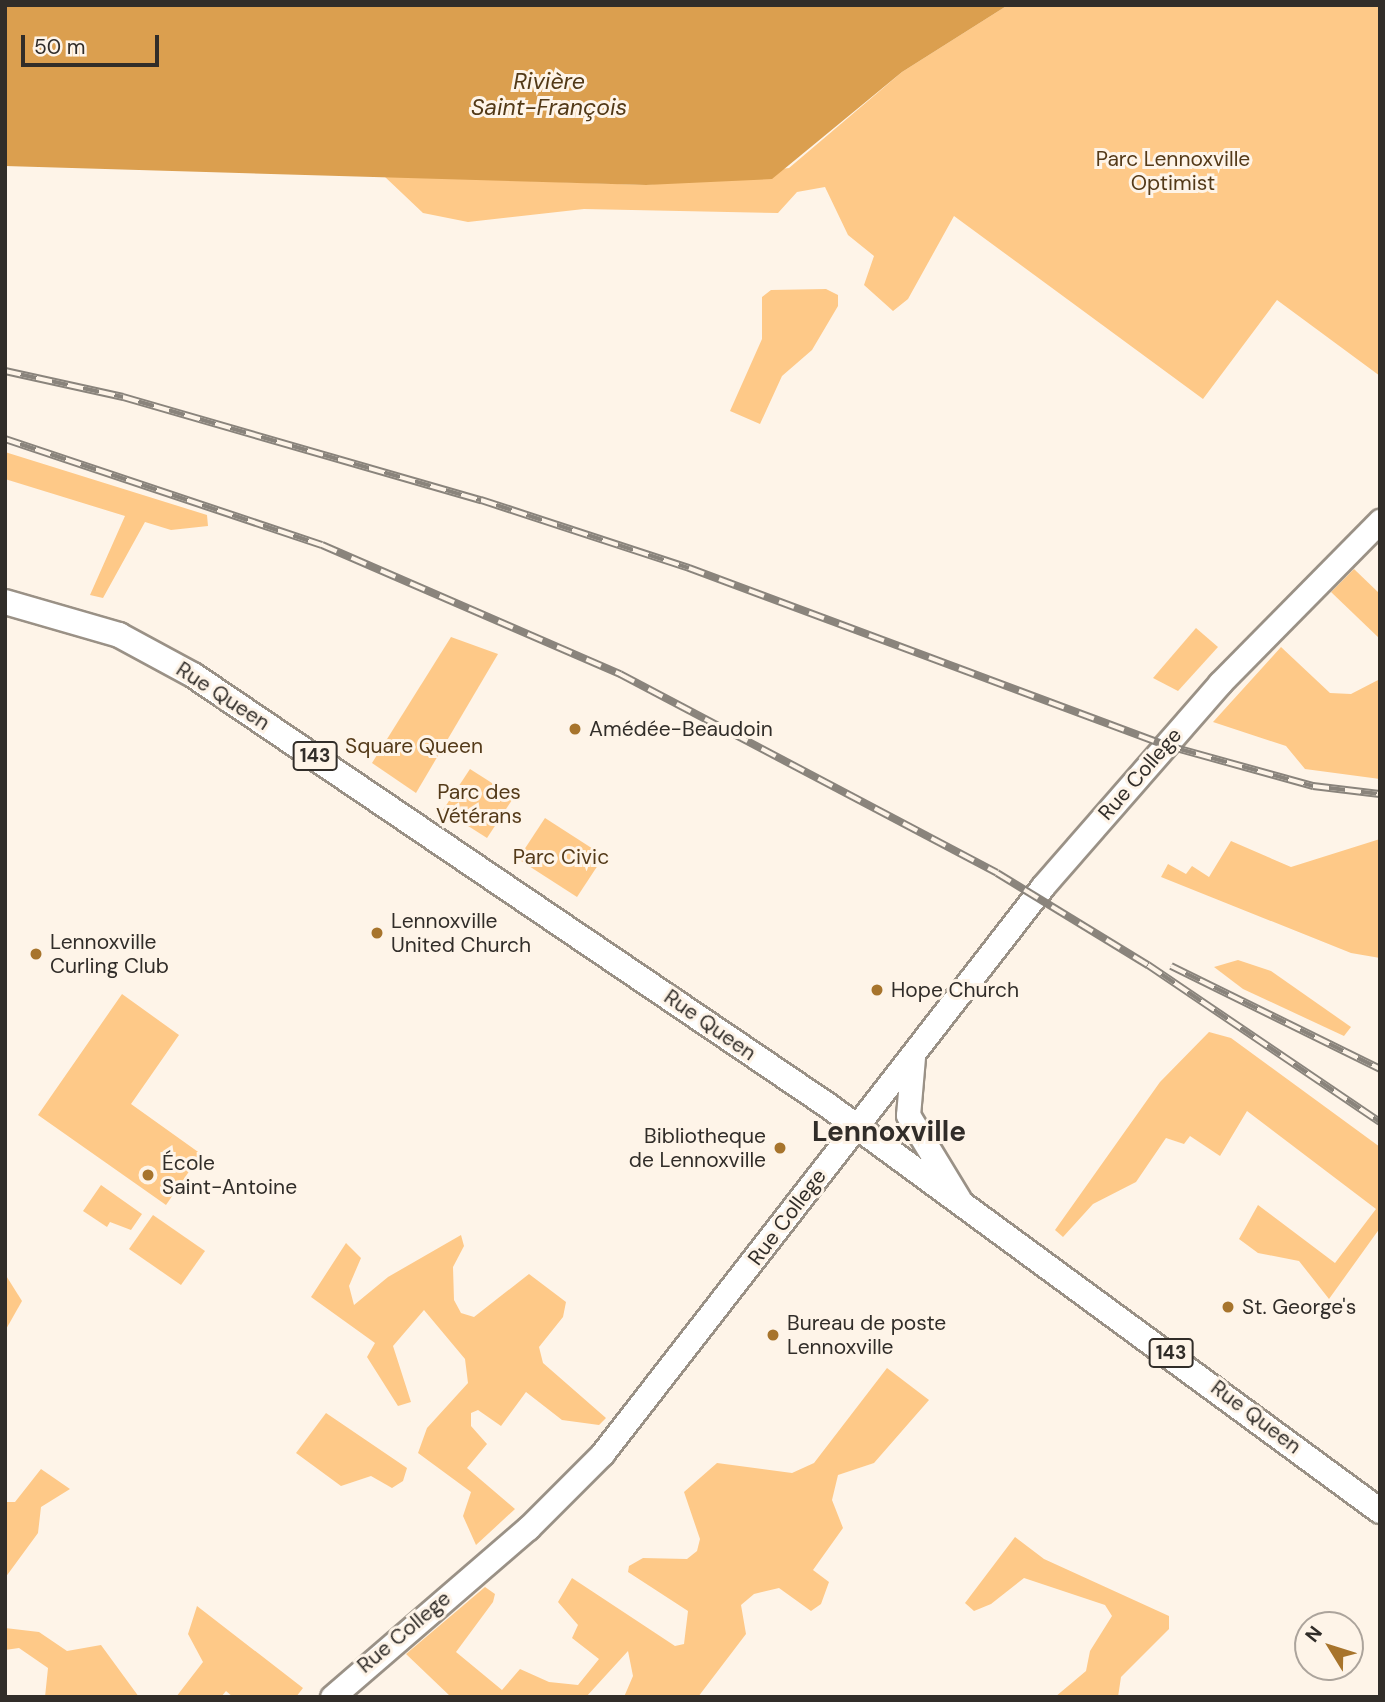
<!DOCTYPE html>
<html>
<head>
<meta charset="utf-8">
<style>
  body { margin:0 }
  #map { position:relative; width:1385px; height:1702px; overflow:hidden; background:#fef4e8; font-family:"DM Sans",sans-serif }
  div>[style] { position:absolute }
  .green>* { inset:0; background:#fec988 }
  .water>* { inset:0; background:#db9f4f }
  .roads { filter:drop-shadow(2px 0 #9a9186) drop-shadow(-2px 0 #9a9186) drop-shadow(0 2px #9a9186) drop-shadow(0 -2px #9a9186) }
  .secondary>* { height:23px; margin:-11.5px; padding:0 11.5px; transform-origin:11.5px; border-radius:11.5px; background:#fff }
  .primary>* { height:24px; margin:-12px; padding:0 12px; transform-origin:12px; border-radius:12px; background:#fff }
  .rail>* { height:8px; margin-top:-4px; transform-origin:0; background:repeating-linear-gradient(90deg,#fef4e8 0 16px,#8a847c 0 32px); box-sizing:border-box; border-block:2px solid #8a847c }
  .dots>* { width:19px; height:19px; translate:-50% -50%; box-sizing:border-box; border:4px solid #fef4e8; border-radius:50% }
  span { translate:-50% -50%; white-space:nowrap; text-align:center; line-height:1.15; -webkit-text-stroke:6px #fef4e8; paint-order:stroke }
  .shield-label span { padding:2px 5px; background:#fef4e8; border:2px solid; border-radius:5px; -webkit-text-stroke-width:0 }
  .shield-label { font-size:19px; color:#312d29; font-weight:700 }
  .park-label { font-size:21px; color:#543a19 }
  .street-label { font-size:21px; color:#312d29 }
  .poi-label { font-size:21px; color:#312d29 }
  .left { translate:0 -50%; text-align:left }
  .right { translate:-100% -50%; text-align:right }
  .water-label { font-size:23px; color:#523917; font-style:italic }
  .district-label { font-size:28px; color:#312d29; font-weight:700 }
  .frame { position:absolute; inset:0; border:7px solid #312d29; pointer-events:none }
  .north { position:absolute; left:1294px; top:1611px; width:70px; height:70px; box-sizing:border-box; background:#fef4e8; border:2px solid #aca49c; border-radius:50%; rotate:308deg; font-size:19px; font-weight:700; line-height:28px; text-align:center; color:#312d29 }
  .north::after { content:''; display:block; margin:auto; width:24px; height:32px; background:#a7742c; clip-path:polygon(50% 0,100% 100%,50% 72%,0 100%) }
  .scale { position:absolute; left:21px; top:35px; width:138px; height:32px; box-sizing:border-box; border:4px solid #312d29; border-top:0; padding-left:9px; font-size:21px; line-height:24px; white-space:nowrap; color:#312d29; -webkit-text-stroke:5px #fef4e8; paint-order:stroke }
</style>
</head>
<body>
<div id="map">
  <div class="green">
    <i style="clip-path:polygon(1008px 5px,1380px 5px,1380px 376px,1277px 300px,1203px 399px,954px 216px,908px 299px,893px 311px,864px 285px,874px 256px,848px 235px,825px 187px,797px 192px,778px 213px,584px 209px,468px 222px,423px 213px,384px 176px,646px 185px,789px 168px,902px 72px)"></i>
    <i style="clip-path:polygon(826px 289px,838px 295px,838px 306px,812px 350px,782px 376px,760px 424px,730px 411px,762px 339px,762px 297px,771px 290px)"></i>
    <i style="clip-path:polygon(5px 452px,207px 515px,208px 526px,171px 530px,145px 522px,103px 598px,90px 595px,125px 516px,5px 479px)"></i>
    <i style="clip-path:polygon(1354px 569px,1380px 594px,1380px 639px,1331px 592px)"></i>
    <i style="clip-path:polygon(1196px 628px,1218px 647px,1178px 691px,1153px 678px)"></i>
    <i style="clip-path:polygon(451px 637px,498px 654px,416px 793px,372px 763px)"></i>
    <i style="clip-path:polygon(1281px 647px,1330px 693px,1351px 694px,1380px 679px,1380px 779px,1305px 769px,1286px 746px,1213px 722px)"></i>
    <i style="clip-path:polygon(470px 769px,514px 797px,487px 838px,443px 810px)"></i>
    <i style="clip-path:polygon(545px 818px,604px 856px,577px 897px,518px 859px)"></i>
    <i style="clip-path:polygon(1380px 839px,1380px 958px,1351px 953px,1161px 877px,1168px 864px,1186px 874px,1192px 866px,1209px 877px,1231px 841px,1291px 867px)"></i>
    <i style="clip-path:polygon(1238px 960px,1271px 971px,1351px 1027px,1344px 1036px,1243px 989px,1214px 967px)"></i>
    <i style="clip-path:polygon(122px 994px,179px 1035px,131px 1104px,201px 1154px,166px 1205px,38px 1115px)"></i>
    <i style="clip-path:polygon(1209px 1032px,1231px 1038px,1380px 1147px,1380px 1228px,1329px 1299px,1299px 1261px,1258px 1253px,1239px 1239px,1258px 1205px,1335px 1263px,1376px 1209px,1247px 1111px,1220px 1156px,1190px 1136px,1184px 1144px,1166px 1138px,1136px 1182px,1093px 1204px,1063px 1237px,1055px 1230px,1160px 1082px)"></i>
    <i style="clip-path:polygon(101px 1185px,142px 1214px,131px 1230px,110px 1222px,107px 1227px,83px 1211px)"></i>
    <i style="clip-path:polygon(153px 1215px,205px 1251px,181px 1285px,129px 1249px)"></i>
    <i style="clip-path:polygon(461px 1235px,464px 1246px,453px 1267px,454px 1300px,461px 1313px,474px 1317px,529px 1274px,566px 1302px,563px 1317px,539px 1347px,543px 1363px,606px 1418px,599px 1425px,562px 1420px,526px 1392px,501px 1426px,478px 1410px,471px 1413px,471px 1426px,487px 1444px,467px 1468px,515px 1509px,476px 1545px,463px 1516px,471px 1492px,418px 1453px,427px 1428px,468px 1383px,465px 1359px,424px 1310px,393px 1346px,411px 1402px,398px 1406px,367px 1357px,375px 1343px,311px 1297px,346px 1243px,361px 1258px,349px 1286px,354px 1305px,388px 1277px)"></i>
    <i style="clip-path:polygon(5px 1274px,22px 1301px,5px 1331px)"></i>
    <i style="clip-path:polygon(887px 1368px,929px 1400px,874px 1463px,838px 1475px,832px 1500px,843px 1528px,813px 1570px,829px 1582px,821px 1604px,811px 1611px,779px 1588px,754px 1594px,741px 1605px,746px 1634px,698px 1697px,624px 1697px,633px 1676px,628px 1651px,586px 1697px,451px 1697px,406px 1654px,485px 1587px,495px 1594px,493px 1602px,456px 1652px,502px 1690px,520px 1669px,549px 1682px,578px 1685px,599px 1659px,572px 1638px,578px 1625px,558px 1602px,572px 1578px,675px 1646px,684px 1644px,688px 1611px,628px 1572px,629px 1566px,643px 1558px,687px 1559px,697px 1551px,700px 1539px,684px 1492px,717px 1463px,792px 1473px,814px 1463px)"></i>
    <i style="clip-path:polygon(326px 1413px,407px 1468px,403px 1481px,392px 1488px,371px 1476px,341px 1486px,296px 1453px)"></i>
    <i style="clip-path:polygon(41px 1469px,70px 1489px,41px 1507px,38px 1533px,5px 1578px,5px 1502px,15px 1502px)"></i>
    <i style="clip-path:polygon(1015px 1537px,1044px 1559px,1169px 1616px,1169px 1629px,1121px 1677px,1118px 1697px,1055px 1697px,1086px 1671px,1090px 1651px,1112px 1616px,1105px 1605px,1024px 1578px,991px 1604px,974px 1611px,965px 1603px)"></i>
    <i style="clip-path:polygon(197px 1606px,303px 1688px,296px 1697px,233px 1697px,226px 1691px,221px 1697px,176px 1697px,203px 1662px,188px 1634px)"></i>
    <i style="clip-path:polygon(5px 1628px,39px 1632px,67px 1651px,101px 1645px,139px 1697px,45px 1697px,48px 1668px,19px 1648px,5px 1650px)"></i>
  </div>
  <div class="water">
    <i style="clip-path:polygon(5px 5px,1008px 5px,902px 72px,772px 179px,646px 185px,5px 166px)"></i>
  </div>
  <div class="roads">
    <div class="secondary">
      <i style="left:913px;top:1057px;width:58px;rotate:94.9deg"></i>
      <i style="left:908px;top:1115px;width:98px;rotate:58.7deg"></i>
      <i style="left:332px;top:1697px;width:259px;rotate:-40.8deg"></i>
      <i style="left:528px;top:1528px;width:105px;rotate:-45deg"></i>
      <i style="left:602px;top:1454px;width:719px;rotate:-52.17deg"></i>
      <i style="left:1043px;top:886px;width:269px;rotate:-48.9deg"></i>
      <i style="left:1220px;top:683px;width:228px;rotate:-45.4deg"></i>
    </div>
    <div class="primary">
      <i style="left:5px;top:602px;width:119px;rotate:16.1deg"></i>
      <i style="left:119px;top:635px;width:84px;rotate:28.4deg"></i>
      <i style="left:193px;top:675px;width:770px;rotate:34.14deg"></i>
      <i style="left:830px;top:1107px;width:682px;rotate:36.3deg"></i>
    </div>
  </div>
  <div class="rail">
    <i style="left:5px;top:371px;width:121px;rotate:12.4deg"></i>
    <i style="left:123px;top:397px;width:373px;rotate:16.1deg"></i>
    <i style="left:481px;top:500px;width:219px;rotate:18.1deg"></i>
    <i style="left:689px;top:568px;width:508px;rotate:20.4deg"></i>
    <i style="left:1165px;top:745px;width:154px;rotate:15.5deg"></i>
    <i style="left:1313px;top:786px;width:67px;rotate:6.8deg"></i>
    <i style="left:5px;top:439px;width:334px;rotate:18.5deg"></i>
    <i style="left:322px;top:545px;width:325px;rotate:23.4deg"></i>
    <i style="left:620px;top:674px;width:426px;rotate:27.8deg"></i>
    <i style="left:997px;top:873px;width:177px;rotate:31.4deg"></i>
    <i style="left:1148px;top:965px;width:280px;rotate:34.1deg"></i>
    <i style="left:1171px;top:966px;width:233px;rotate:26.2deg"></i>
  </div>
  <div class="dots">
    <i style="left:575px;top:729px;background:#a7742c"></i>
    <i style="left:377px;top:933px;background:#a7742c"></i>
    <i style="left:36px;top:954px;background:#a7742c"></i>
    <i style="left:877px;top:990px;background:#a7742c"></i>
    <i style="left:780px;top:1148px;background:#a7742c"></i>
    <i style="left:148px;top:1175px;background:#a7742c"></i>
    <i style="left:1228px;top:1307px;background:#a7742c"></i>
    <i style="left:773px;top:1335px;background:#a7742c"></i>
  </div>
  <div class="shield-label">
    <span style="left:315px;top:756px">143</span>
    <span style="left:1171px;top:1353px">143</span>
  </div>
  <div class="park-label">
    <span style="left:1173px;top:171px">Parc Lennoxville<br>Optimist</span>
    <span style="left:414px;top:746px">Square Queen</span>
    <span style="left:479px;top:804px">Parc des<br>Vétérans</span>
    <span style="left:561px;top:857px">Parc Civic</span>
  </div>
  <div class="street-label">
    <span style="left:223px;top:696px;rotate:33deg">Rue Queen</span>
    <span style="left:1140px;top:774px;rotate:-49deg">Rue College</span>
    <span style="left:710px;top:1025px;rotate:35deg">Rue Queen</span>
    <span style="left:787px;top:1217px;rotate:-53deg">Rue College</span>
    <span style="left:1256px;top:1417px;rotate:37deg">Rue Queen</span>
    <span style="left:404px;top:1632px;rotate:-40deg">Rue College</span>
  </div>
  <div class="poi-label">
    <span class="left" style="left:589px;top:729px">Amédée-Beaudoin</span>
    <span class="left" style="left:391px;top:933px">Lennoxville<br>United Church</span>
    <span class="left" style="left:50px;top:954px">Lennoxville<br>Curling Club</span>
    <span class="left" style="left:891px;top:990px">Hope Church</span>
    <span class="right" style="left:766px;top:1148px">Bibliotheque<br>de Lennoxville</span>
    <span class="left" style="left:162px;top:1175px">École<br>Saint-Antoine</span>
    <span class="left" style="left:1242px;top:1307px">St. George's</span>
    <span class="left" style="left:787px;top:1335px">Bureau de poste<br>Lennoxville</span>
  </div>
  <div class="water-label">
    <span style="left:549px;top:94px">Rivière<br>Saint-François</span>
  </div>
  <div class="district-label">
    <span style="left:889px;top:1132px">Lennoxville</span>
  </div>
  <div class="frame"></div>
  <div class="north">N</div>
  <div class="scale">50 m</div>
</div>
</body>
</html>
